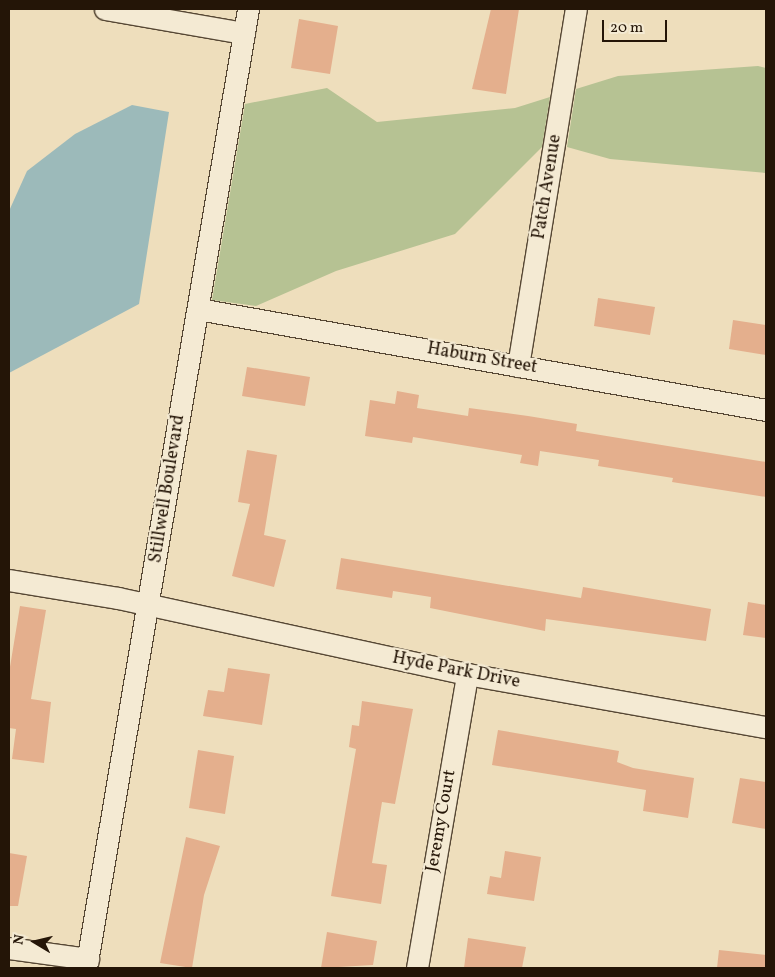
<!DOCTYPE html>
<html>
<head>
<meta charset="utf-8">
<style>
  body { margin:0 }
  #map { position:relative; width:775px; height:977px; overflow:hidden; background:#eedebc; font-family:Vollkorn,serif }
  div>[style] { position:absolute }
  .green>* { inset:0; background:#b6c293 }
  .water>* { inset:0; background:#9cbaba }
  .building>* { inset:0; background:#e4af8d }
  .roads { filter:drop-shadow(1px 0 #564734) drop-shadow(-1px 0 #564734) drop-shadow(0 1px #564734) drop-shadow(0 -1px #564734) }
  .minor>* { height:21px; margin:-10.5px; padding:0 10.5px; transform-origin:10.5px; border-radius:10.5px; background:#f4ead3 }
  span { translate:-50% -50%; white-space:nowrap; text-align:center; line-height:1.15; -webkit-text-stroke:4.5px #f4ead3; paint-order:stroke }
  .street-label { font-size:18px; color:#241507 }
  .frame { position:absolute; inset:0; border:10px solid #241507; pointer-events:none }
  .north { position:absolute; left:10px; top:917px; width:50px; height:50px; -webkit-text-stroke:4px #f4ead3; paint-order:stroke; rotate:279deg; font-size:14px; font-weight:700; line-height:20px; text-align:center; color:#241507 }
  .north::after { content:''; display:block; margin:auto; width:18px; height:22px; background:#241507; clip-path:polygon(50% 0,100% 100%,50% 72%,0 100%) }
  .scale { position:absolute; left:602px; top:20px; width:65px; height:22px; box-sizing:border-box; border:2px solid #241507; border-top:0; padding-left:6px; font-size:15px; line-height:18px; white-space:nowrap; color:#241507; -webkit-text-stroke:4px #f4ead3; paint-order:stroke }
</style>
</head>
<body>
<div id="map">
  <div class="green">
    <i style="clip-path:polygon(758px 66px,766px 68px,766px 173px,610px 159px,567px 147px,576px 89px,618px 76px)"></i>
    <i style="clip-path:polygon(327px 88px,377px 122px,515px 108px,550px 97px,542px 147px,455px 234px,336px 271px,256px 306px,212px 300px,245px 104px)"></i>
  </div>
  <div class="water">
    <i style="clip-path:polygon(132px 105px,169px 112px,139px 304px,9px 373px,9px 211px,27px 171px,75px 134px)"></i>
  </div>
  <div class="building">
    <i style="clip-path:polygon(491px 9px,519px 9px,506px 94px,472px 89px)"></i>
    <i style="clip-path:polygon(299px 19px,338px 26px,330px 74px,291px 68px)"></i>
    <i style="clip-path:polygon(598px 298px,655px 307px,650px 335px,594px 326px)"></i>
    <i style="clip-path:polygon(733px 320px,766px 325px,766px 355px,729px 349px)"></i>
    <i style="clip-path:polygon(247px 367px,310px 377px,305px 406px,242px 396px)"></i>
    <i style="clip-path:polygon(397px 391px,419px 395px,417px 408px,468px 416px,469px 408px,528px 416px,577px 424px,576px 431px,766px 462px,766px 497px,672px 482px,673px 478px,598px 466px,599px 460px,540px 451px,538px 466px,520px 463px,522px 455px,413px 437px,412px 443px,365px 436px,370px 400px,395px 404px)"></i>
    <i style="clip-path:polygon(247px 450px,277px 455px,264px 535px,286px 540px,274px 587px,232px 576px,250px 504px,238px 502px)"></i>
    <i style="clip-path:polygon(341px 558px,581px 598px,583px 587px,711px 609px,706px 641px,546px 619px,545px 631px,430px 608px,431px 597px,393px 591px,392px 598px,336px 589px)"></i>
    <i style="clip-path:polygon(748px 602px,766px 605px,766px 638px,743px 635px)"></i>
    <i style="clip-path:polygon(20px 606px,46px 610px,31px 699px,51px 702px,44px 763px,12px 759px,16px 729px,9px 728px,9px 673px)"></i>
    <i style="clip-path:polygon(228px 668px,270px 674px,262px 725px,203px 716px,208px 690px,224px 692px)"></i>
    <i style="clip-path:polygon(362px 701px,413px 709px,395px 804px,382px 802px,372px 863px,387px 865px,381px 904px,331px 896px,356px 749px,349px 747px,352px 725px,359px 726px)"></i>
    <i style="clip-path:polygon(498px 730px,619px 751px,617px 762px,633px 768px,694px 778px,688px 818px,643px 811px,646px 790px,492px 765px)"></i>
    <i style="clip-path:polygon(198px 750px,234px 756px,225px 814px,189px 808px)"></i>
    <i style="clip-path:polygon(740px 778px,766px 782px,766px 829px,732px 823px)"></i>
    <i style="clip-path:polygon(186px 837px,220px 846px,204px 895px,192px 968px,160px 963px)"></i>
    <i style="clip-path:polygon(505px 851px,541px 857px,534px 901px,487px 894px,490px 876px,501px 878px)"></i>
    <i style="clip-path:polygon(9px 853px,27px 856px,18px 906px,9px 906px)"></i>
    <i style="clip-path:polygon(327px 932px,377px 941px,373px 965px,321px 968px)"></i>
    <i style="clip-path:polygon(468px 938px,526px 947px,522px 968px,464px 968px)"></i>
    <i style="clip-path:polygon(719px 950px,766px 955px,766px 968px,717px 968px)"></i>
  </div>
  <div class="roads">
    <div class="minor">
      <i style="left:105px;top:9px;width:141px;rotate:9.8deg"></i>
      <i style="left:198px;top:309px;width:577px;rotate:10.08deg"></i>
      <i style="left:518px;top:366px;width:362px;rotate:-80.8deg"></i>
      <i style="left:9px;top:580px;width:110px;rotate:9.4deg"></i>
      <i style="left:118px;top:598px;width:357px;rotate:12.3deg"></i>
      <i style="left:467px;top:674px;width:304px;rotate:10.1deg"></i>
      <i style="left:9px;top:948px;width:80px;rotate:7.9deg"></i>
      <i style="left:86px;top:968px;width:973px;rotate:-80.41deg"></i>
      <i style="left:417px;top:968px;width:298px;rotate:-80.3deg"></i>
    </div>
  </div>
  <div class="street-label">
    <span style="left:548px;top:187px;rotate:-81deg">Patch Avenue</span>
    <span style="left:482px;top:359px;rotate:10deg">Haburn Street</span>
    <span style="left:168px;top:489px;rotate:-81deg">Stillwell Boulevard</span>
    <span style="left:456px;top:671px;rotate:11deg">Hyde Park Drive</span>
    <span style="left:442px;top:821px;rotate:-80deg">Jeremy Court</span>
  </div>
  <div class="frame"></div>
  <div class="north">N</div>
  <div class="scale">20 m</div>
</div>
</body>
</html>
